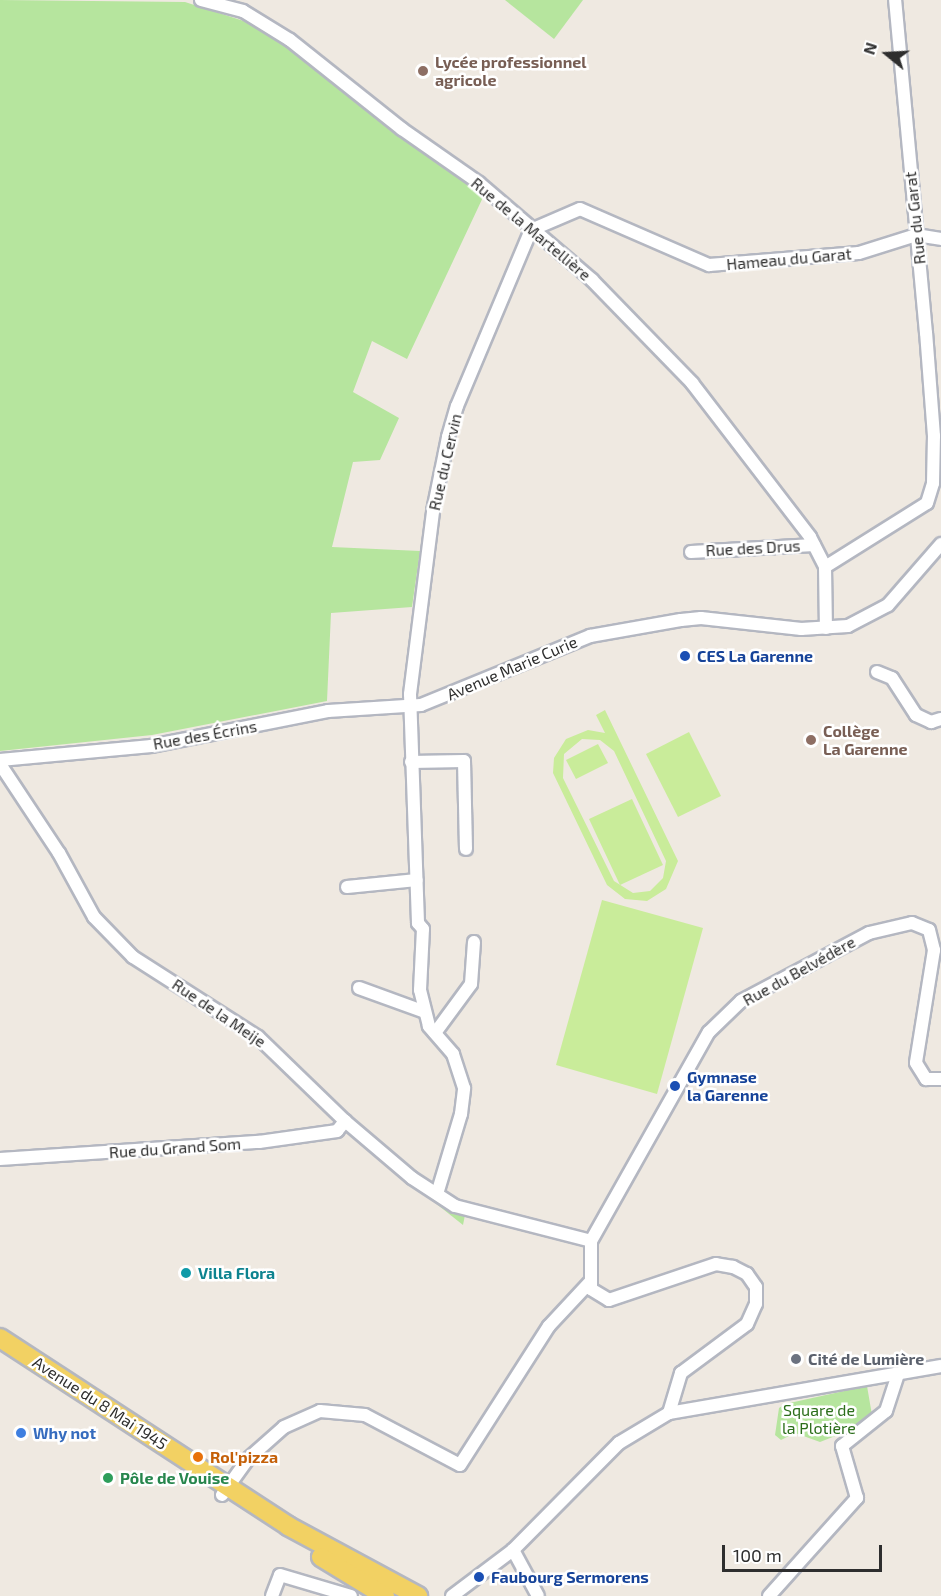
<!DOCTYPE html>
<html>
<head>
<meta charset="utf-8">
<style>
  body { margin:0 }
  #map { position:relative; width:941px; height:1596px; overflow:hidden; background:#efe9e1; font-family:"Exo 2",sans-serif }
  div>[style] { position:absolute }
  .green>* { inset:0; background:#b6e59e }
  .pitch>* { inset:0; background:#c9ec9a }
  .roads { filter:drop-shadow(2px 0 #b4b7c1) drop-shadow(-2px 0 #b4b7c1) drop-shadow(0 2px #b4b7c1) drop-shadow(0 -2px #b4b7c1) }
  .street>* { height:12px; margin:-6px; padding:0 6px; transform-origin:6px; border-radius:6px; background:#fff }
  .primary>* { height:18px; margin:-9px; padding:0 9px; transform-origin:9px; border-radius:9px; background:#f2d163 }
  .dots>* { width:16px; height:16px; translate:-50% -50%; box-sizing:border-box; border:3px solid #fff; border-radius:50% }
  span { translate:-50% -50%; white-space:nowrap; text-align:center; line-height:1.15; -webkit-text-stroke:5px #fff; paint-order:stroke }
  .education-label { font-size:16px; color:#785e54; font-weight:700 }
  .left { translate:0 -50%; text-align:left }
  .street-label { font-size:16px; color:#2e2e2e }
  .transit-label { font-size:16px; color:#164399; font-weight:700 }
  .culture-label { font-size:16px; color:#0d838f; font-weight:700 }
  .worship-label { font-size:16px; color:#5b616d; font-weight:700 }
  .park-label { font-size:16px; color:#2c6e1b }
  .shop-label { font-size:16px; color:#366cbe; font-weight:700 }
  .food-label { font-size:16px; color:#c56008; font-weight:700 }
  .leisure-label { font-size:16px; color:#27864d; font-weight:700 }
  .north { position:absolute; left:857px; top:24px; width:60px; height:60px; -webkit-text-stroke:4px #fff; paint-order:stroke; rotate:288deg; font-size:16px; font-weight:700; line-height:24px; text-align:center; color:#2e2e2e }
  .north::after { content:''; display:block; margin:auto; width:21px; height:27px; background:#2e2e2e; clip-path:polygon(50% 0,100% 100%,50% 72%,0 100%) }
  .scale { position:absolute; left:722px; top:1545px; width:160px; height:27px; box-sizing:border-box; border:3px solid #2e2e2e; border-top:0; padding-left:8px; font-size:18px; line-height:21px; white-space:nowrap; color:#2e2e2e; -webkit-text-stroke:4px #fff; paint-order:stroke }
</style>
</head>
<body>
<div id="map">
  <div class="green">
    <i style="clip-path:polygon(0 0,185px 2px,259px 26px,485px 193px,407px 359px,372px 341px,353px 392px,399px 418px,380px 460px,353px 462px,332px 547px,420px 551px,412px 607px,331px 613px,327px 701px,152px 735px,0 751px)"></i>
    <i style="clip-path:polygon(505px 0,583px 0,554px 39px)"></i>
    <i style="clip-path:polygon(360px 1141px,465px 1215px,463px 1225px,366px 1148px)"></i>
    <i style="clip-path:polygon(867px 1386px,872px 1415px,853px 1429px,820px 1442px,795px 1433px,781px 1440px,775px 1435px,779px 1408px,785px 1404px)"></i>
  </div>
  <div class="pitch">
    <i style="clip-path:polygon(evenodd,605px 710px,678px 861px,666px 889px,647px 901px,625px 899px,607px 885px,553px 773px,554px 758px,566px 739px,588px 730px,605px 733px,596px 715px,605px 710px,582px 739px,600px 740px,614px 751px,666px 861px,663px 878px,650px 891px,633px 893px,614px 881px,563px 778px,564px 754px,582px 739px)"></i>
    <i style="clip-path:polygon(689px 732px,721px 796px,678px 817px,646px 754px)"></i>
    <i style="clip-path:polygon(598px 744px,608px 763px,576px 779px,566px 760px)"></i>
    <i style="clip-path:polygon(632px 799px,663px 865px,620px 885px,589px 819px)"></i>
    <i style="clip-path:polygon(602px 900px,703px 928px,657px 1094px,556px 1065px)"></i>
  </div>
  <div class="roads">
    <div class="street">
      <i style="left:201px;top:0;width:43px;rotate:14.7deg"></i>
      <i style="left:243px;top:11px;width:55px;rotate:31.7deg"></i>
      <i style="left:290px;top:40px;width:143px;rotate:38.5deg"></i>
      <i style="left:402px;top:129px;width:94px;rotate:35deg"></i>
      <i style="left:479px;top:183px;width:149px;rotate:40.6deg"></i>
      <i style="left:592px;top:280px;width:144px;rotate:45.8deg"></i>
      <i style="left:692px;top:383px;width:194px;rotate:52.5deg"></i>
      <i style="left:810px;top:537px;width:34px;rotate:63deg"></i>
      <i style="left:825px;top:567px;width:61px;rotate:89.1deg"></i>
      <i style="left:691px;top:552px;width:123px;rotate:-3.3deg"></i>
      <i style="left:825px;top:567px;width:120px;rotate:-32.1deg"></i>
      <i style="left:927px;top:503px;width:21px;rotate:-73deg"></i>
      <i style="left:933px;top:483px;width:47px;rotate:-88.8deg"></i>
      <i style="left:934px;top:436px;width:103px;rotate:-94.4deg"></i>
      <i style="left:926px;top:333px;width:334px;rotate:-95.3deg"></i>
      <i style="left:877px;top:672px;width:16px;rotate:22deg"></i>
      <i style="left:892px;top:678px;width:44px;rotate:57deg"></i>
      <i style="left:916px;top:715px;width:17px;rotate:25deg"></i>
      <i style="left:931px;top:722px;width:10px;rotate:-17deg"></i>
      <i style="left:0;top:760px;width:152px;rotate:-5.3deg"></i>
      <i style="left:151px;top:746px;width:180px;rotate:-11.2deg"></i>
      <i style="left:328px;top:711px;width:93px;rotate:-3.7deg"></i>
      <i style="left:421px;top:705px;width:183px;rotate:-22.2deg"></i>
      <i style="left:590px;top:636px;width:92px;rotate:-10deg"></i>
      <i style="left:681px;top:620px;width:20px;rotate:-6deg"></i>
      <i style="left:701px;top:618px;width:101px;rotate:6.3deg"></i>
      <i style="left:801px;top:629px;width:47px;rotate:-3.7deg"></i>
      <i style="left:848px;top:626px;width:45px;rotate:-27.7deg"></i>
      <i style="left:888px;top:605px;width:81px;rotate:-49deg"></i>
      <i style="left:411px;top:762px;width:53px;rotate:-1.1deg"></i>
      <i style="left:464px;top:761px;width:88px;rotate:88.7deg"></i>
      <i style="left:0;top:764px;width:107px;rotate:56.5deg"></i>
      <i style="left:59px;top:853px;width:73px;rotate:61.3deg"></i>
      <i style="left:94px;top:917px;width:56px;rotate:45.7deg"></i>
      <i style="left:133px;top:957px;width:148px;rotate:32.6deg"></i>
      <i style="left:258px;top:1037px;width:121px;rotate:44deg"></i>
      <i style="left:345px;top:1121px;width:88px;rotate:40.4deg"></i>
      <i style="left:412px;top:1178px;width:51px;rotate:33.1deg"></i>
      <i style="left:455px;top:1206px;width:140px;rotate:14.4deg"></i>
      <i style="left:347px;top:887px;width:70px;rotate:-5.7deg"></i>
      <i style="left:359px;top:988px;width:70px;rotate:20deg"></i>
      <i style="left:435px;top:1033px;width:61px;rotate:-53.7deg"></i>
      <i style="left:471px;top:984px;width:42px;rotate:-85.9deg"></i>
      <i style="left:0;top:1159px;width:260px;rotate:-3.8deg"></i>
      <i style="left:259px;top:1142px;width:79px;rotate:-8deg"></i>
      <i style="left:337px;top:1131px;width:13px;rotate:-51deg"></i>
      <i style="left:437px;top:1194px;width:84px;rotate:-73.3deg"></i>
      <i style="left:461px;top:1114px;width:26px;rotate:-83deg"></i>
      <i style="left:464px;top:1088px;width:36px;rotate:-108deg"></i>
      <i style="left:453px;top:1054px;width:37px;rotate:-131deg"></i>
      <i style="left:429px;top:1026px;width:37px;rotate:-104deg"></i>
      <i style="left:420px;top:990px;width:61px;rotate:-87.2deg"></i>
      <i style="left:423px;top:929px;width:8px;rotate:-130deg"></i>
      <i style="left:418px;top:923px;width:229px;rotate:-92deg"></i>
      <i style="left:410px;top:694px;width:184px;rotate:-82.8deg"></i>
      <i style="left:433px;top:511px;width:76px;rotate:-78.5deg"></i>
      <i style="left:448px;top:437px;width:32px;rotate:-74deg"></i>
      <i style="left:457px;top:406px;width:191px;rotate:-67.2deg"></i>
      <i style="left:531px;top:230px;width:53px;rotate:-23.2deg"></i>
      <i style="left:580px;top:209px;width:141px;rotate:23.5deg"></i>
      <i style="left:709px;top:265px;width:150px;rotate:-4.6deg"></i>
      <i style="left:859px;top:253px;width:60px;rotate:-17.5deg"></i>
      <i style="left:916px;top:235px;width:25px;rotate:9deg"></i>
      <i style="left:669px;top:1413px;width:42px;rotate:-73.3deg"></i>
      <i style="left:681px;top:1373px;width:82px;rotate:-36.6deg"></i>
      <i style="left:747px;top:1324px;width:22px;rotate:-66deg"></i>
      <i style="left:756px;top:1304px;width:17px;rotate:-90deg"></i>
      <i style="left:756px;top:1287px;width:16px;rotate:-125deg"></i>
      <i style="left:747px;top:1274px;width:16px;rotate:-153deg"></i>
      <i style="left:733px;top:1267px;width:17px;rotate:-170deg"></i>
      <i style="left:716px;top:1264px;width:113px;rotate:161.4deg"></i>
      <i style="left:609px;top:1300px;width:21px;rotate:-149deg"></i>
      <i style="left:591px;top:1289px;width:48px;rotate:-90deg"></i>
      <i style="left:591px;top:1241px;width:240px;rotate:-60.6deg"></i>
      <i style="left:709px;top:1032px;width:45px;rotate:-44.1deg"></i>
      <i style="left:741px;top:1001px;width:145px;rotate:-28deg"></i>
      <i style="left:869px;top:933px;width:44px;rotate:-13.1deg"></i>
      <i style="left:912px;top:923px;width:18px;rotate:22deg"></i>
      <i style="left:929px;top:930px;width:21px;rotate:76deg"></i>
      <i style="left:934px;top:950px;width:114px;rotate:99.1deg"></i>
      <i style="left:916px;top:1063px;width:19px;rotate:58deg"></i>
      <i style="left:926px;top:1079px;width:15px"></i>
      <i style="left:222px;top:1495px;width:44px;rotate:-54.2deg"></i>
      <i style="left:248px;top:1459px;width:48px;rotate:-41.6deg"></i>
      <i style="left:284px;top:1427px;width:39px;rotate:-24deg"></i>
      <i style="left:320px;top:1411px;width:45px;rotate:5.1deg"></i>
      <i style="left:365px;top:1415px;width:107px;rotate:27.8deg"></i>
      <i style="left:460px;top:1465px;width:165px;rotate:-57.4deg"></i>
      <i style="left:549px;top:1326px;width:60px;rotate:-47deg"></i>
      <i style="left:513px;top:1550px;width:52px;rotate:61.5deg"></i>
      <i style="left:272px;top:1596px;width:22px;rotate:-69deg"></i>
      <i style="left:280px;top:1575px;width:74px;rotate:16.5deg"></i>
      <i style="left:452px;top:1596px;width:76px;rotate:-37deg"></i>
      <i style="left:513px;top:1550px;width:151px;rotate:-45.3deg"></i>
      <i style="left:619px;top:1443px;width:58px;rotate:-31deg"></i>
      <i style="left:669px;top:1413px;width:276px;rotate:-9.8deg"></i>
      <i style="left:769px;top:1596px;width:132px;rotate:-48.1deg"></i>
      <i style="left:857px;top:1498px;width:54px;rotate:-106.1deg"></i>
      <i style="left:842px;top:1446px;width:56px;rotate:-38.5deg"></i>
      <i style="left:886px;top:1411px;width:38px;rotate:-72deg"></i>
    </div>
    <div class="primary">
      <i style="left:0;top:1338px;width:344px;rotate:33.1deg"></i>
      <i style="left:288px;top:1526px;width:148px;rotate:28.3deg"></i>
      <i style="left:321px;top:1557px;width:75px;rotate:31.4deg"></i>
    </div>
  </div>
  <div class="dots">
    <i style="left:423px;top:71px;background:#8d6e63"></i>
    <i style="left:685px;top:656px;background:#1a4fb4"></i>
    <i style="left:811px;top:740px;background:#8d6e63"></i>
    <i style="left:675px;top:1086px;background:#1a4fb4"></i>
    <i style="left:186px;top:1273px;background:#0f9aa8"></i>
    <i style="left:796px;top:1359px;background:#6b7280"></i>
    <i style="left:21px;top:1433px;background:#3f7fe0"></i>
    <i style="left:198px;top:1457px;background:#e8710a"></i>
    <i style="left:108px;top:1478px;background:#2e9e5b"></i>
    <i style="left:479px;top:1577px;background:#1a4fb4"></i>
  </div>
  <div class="education-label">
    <span class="left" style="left:435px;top:71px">Lycée professionnel<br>agricole</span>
    <span class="left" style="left:823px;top:740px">Collège<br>La Garenne</span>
  </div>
  <div class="street-label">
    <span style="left:915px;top:218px;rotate:-96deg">Rue du Garat</span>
    <span style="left:531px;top:229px;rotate:40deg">Rue de la Martellière</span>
    <span style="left:789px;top:259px;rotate:-5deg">Hameau du Garat</span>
    <span style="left:445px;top:462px;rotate:-77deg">Rue du Cervin</span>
    <span style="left:753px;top:548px;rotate:-3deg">Rue des Drus</span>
    <span style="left:512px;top:668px;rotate:-23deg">Avenue Marie Curie</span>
    <span style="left:205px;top:735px;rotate:-10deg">Rue des Écrins</span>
    <span style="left:799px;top:971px;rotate:-29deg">Rue du Belvédère</span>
    <span style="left:219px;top:1013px;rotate:34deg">Rue de la Meije</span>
    <span style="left:175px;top:1148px;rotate:-4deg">Rue du Grand Som</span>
    <span style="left:100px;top:1403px;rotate:33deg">Avenue du 8 Mai 1945</span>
  </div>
  <div class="transit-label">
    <span class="left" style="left:697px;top:656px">CES La Garenne</span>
    <span class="left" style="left:687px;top:1086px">Gymnase<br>la Garenne</span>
    <span class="left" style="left:491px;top:1577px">Faubourg Sermorens</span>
  </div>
  <div class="culture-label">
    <span class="left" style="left:198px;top:1273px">Villa Flora</span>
  </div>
  <div class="worship-label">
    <span class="left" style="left:808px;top:1359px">Cité de Lumière</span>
  </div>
  <div class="park-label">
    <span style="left:819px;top:1419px">Square de<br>la Plotière</span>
  </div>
  <div class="shop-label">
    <span class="left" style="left:33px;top:1433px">Why not</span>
  </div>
  <div class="food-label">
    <span class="left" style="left:210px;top:1457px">Rol'pizza</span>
  </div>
  <div class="leisure-label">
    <span class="left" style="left:120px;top:1478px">Pôle de Vouise</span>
  </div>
  <div class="north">N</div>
  <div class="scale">100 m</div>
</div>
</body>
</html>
